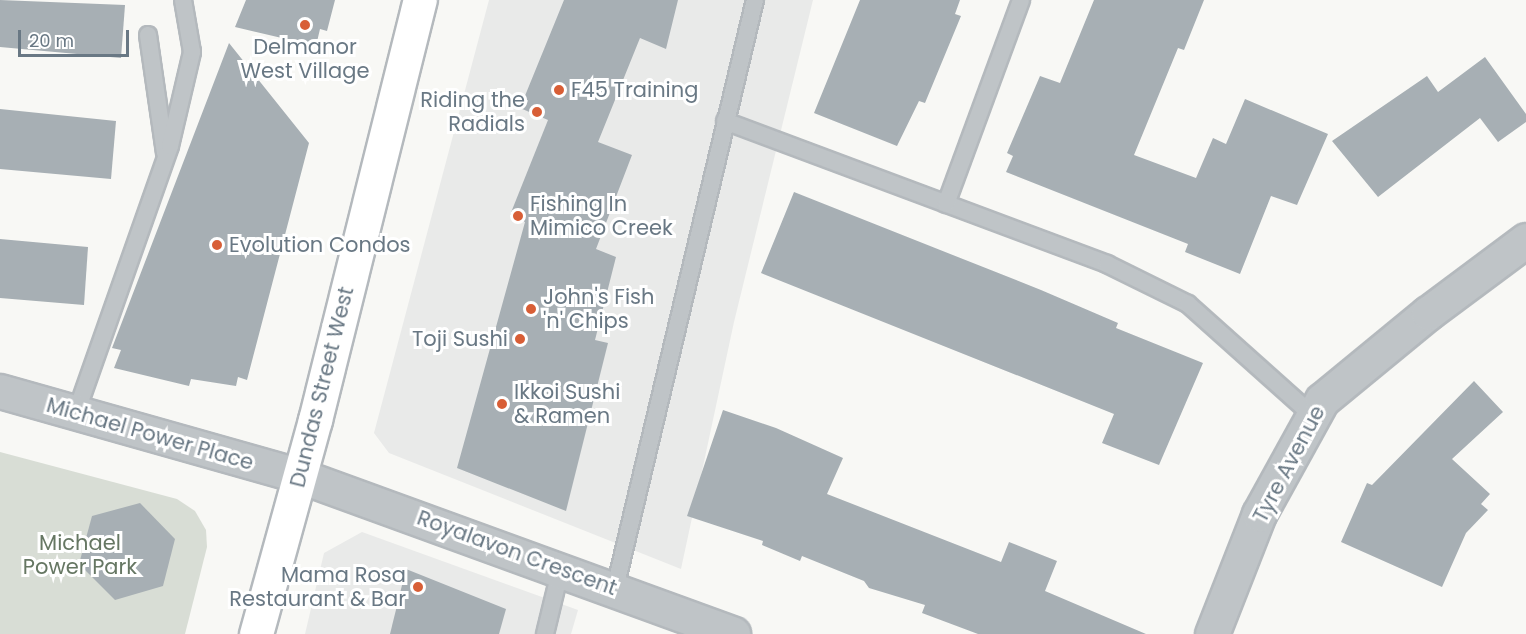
<!DOCTYPE html>
<html>
<head>
<meta charset="utf-8">
<style>
  body { margin:0 }
  #map { position:relative; width:1526px; height:634px; overflow:hidden; background:#f8f8f5; font-family:Poppins,sans-serif }
  div>[style] { position:absolute }
  .built>* { inset:0; background:#e9eae9 }
  .green>* { inset:0; background:#d8ddd5 }
  .building>* { inset:0; background:#a7afb4 }
  .roads { filter:drop-shadow(2px 0 #b4b9bd) drop-shadow(-2px 0 #b4b9bd) drop-shadow(0 2px #b4b9bd) drop-shadow(0 -2px #b4b9bd) }
  .service>* { height:16px; margin:-8px; padding:0 8px; transform-origin:8px; border-radius:8px; background:#bfc4c7 }
  .minor>* { height:33px; margin:-16.5px; padding:0 16.5px; transform-origin:16.5px; border-radius:16.5px; background:#bfc4c7 }
  .secondary>* { height:33px; margin:-16.5px; padding:0 16.5px; transform-origin:16.5px; border-radius:16.5px; background:#fff }
  .dots>* { width:16px; height:16px; translate:-50% -50%; box-sizing:border-box; border:3px solid #fff; border-radius:50% }
  span { translate:-50% -50%; white-space:nowrap; text-align:center; line-height:1.15; -webkit-text-stroke:6px #fff; paint-order:stroke }
  .poi-label { font-size:21px; color:#697884 }
  .left { translate:0 -50%; text-align:left }
  .right { translate:-100% -50%; text-align:right }
  .street-label { font-size:21px; color:#697884 }
  .park-label { font-size:21px; color:#667763 }
  .scale { position:absolute; left:18px; top:30px; width:111px; height:27px; box-sizing:border-box; border:3px solid #697884; border-top:0; padding-left:8px; font-size:18px; line-height:21px; white-space:nowrap; color:#697884; -webkit-text-stroke:4px #fff; paint-order:stroke }
</style>
</head>
<body>
<div id="map">
  <div class="built">
    <i style="clip-path:polygon(489px 0,813px 0,734px 322px,681px 569px,389px 453px,374px 433px)"></i>
    <i style="clip-path:polygon(362px 532px,578px 610px,571px 634px,305px 634px,324px 553px)"></i>
  </div>
  <div class="green">
    <i style="clip-path:polygon(0 452px,177px 499px,195px 511px,206px 530px,207px 547px,185px 634px,0 634px)"></i>
  </div>
  <div class="building">
    <i style="clip-path:polygon(0 0,125px 5px,121px 58px,0 47px)"></i>
    <i style="clip-path:polygon(246px 0,335px 0,327px 31px,320px 29px,316px 46px,235px 27px)"></i>
    <i style="clip-path:polygon(564px 0,678px 0,666px 49px,640px 38px,598px 142px,632px 155px,596px 249px,616px 257px,595px 340px,608px 343px,566px 511px,457px 468px,525px 222px,510px 215px,548px 120px,520px 108px)"></i>
    <i style="clip-path:polygon(860px 0,960px 0,955px 14px,961px 16px,925px 103px,919px 101px,897px 146px,814px 113px)"></i>
    <i style="clip-path:polygon(1094px 0,1204px 0,1184px 50px,1178px 48px,1134px 155px,1196px 178px,1213px 138px,1226px 144px,1245px 99px,1328px 134px,1297px 205px,1271px 196px,1240px 274px,1185px 252px,1188px 244px,1006px 172px,1013px 156px,1007px 153px,1040px 76px,1060px 83px)"></i>
    <i style="clip-path:polygon(229px 43px,309px 143px,247px 380px,238px 377px,236px 386px,191px 379px,189px 386px,114px 368px,121px 350px,112px 348px)"></i>
    <i style="clip-path:polygon(1485px 57px,1526px 114px,1526px 122px,1498px 142px,1480px 118px,1378px 197px,1332px 141px,1427px 76px,1438px 92px)"></i>
    <i style="clip-path:polygon(0 109px,116px 121px,111px 179px,0 169px)"></i>
    <i style="clip-path:polygon(794px 192px,1041px 290px,1118px 323px,1116px 328px,1203px 363px,1159px 465px,1102px 443px,1114px 414px,761px 273px)"></i>
    <i style="clip-path:polygon(0 239px,88px 247px,84px 305px,0 298px)"></i>
    <i style="clip-path:polygon(1474px 381px,1503px 412px,1452px 459px,1490px 494px,1481px 504px,1488px 510px,1466px 533px,1442px 587px,1341px 542px,1367px 483px,1372px 485px)"></i>
    <i style="clip-path:polygon(723px 410px,776px 428px,843px 458px,827px 494px,1001px 562px,1009px 542px,1057px 561px,1045px 591px,1146px 634px,978px 634px,922px 613px,925px 605px,869px 588px,864px 581px,802px 556px,800px 561px,762px 545px,763px 541px,687px 516px)"></i>
    <i style="clip-path:polygon(140px 503px,175px 539px,163px 586px,115px 600px,79px 564px,92px 516px)"></i>
    <i style="clip-path:polygon(406px 569px,506px 609px,499px 634px,390px 634px)"></i>
  </div>
  <div class="roads">
    <div class="service">
      <i style="left:148px;top:35px;width:119px;rotate:81.8deg"></i>
      <i style="left:725px;top:121px;width:408px;rotate:20.5deg"></i>
      <i style="left:1107px;top:264px;width:90px;rotate:26.3deg"></i>
      <i style="left:1188px;top:304px;width:166px;rotate:41.8deg"></i>
      <i style="left:946px;top:204px;width:217px;rotate:-69.8deg"></i>
      <i style="left:76px;top:413px;width:283px;rotate:-70.6deg"></i>
      <i style="left:170px;top:146px;width:97px;rotate:-76.8deg"></i>
      <i style="left:192px;top:52px;width:53px;rotate:-99.8deg"></i>
      <i style="left:615px;top:588px;width:604px;rotate:-76.61deg"></i>
      <i style="left:545px;top:634px;width:68px;rotate:-76.4deg"></i>
    </div>
    <div class="minor">
      <i style="left:0;top:391px;width:312px;rotate:15.8deg"></i>
      <i style="left:300px;top:476px;width:461px;rotate:20deg"></i>
      <i style="left:1212px;top:634px;width:129px;rotate:-68.6deg"></i>
      <i style="left:1259px;top:514px;width:130px;rotate:-61.1deg"></i>
      <i style="left:1322px;top:400px;width:137px;rotate:-39.4deg"></i>
      <i style="left:1428px;top:313px;width:122px;rotate:-36.7deg"></i>
    </div>
    <div class="secondary">
      <i style="left:256px;top:634px;width:222px;rotate:-74.6deg"></i>
      <i style="left:315px;top:420px;width:433px;rotate:-76deg"></i>
    </div>
  </div>
  <div class="dots">
    <i style="left:305px;top:25px;background:#d85e36"></i>
    <i style="left:559px;top:90px;background:#d85e36"></i>
    <i style="left:537px;top:112px;background:#d85e36"></i>
    <i style="left:518px;top:216px;background:#d85e36"></i>
    <i style="left:217px;top:245px;background:#d85e36"></i>
    <i style="left:531px;top:309px;background:#d85e36"></i>
    <i style="left:520px;top:339px;background:#d85e36"></i>
    <i style="left:502px;top:404px;background:#d85e36"></i>
    <i style="left:418px;top:587px;background:#d85e36"></i>
  </div>
  <div class="poi-label">
    <span style="left:305px;top:59px">Delmanor<br>West Village</span>
    <span class="left" style="left:571px;top:90px">F45 Training</span>
    <span class="right" style="left:525px;top:112px">Riding the<br>Radials</span>
    <span class="left" style="left:530px;top:216px">Fishing In<br>Mimico Creek</span>
    <span class="left" style="left:229px;top:245px">Evolution Condos</span>
    <span class="left" style="left:543px;top:309px">John's Fish<br>'n' Chips</span>
    <span class="right" style="left:508px;top:339px">Toji Sushi</span>
    <span class="left" style="left:514px;top:404px">Ikkoi Sushi<br>&amp; Ramen</span>
    <span class="right" style="left:406px;top:587px">Mama Rosa<br>Restaurant &amp; Bar</span>
  </div>
  <div class="street-label">
    <span style="left:322px;top:387px;rotate:-76deg">Dundas Street West</span>
    <span style="left:150px;top:434px;rotate:16deg">Michael Power Place</span>
    <span style="left:1289px;top:464px;rotate:-62deg">Tyre Avenue</span>
    <span style="left:517px;top:553px;rotate:20deg">Royalavon Crescent</span>
  </div>
  <div class="park-label">
    <span style="left:80px;top:555px">Michael<br>Power Park</span>
  </div>
  <div class="scale">20 m</div>
</div>
</body>
</html>
